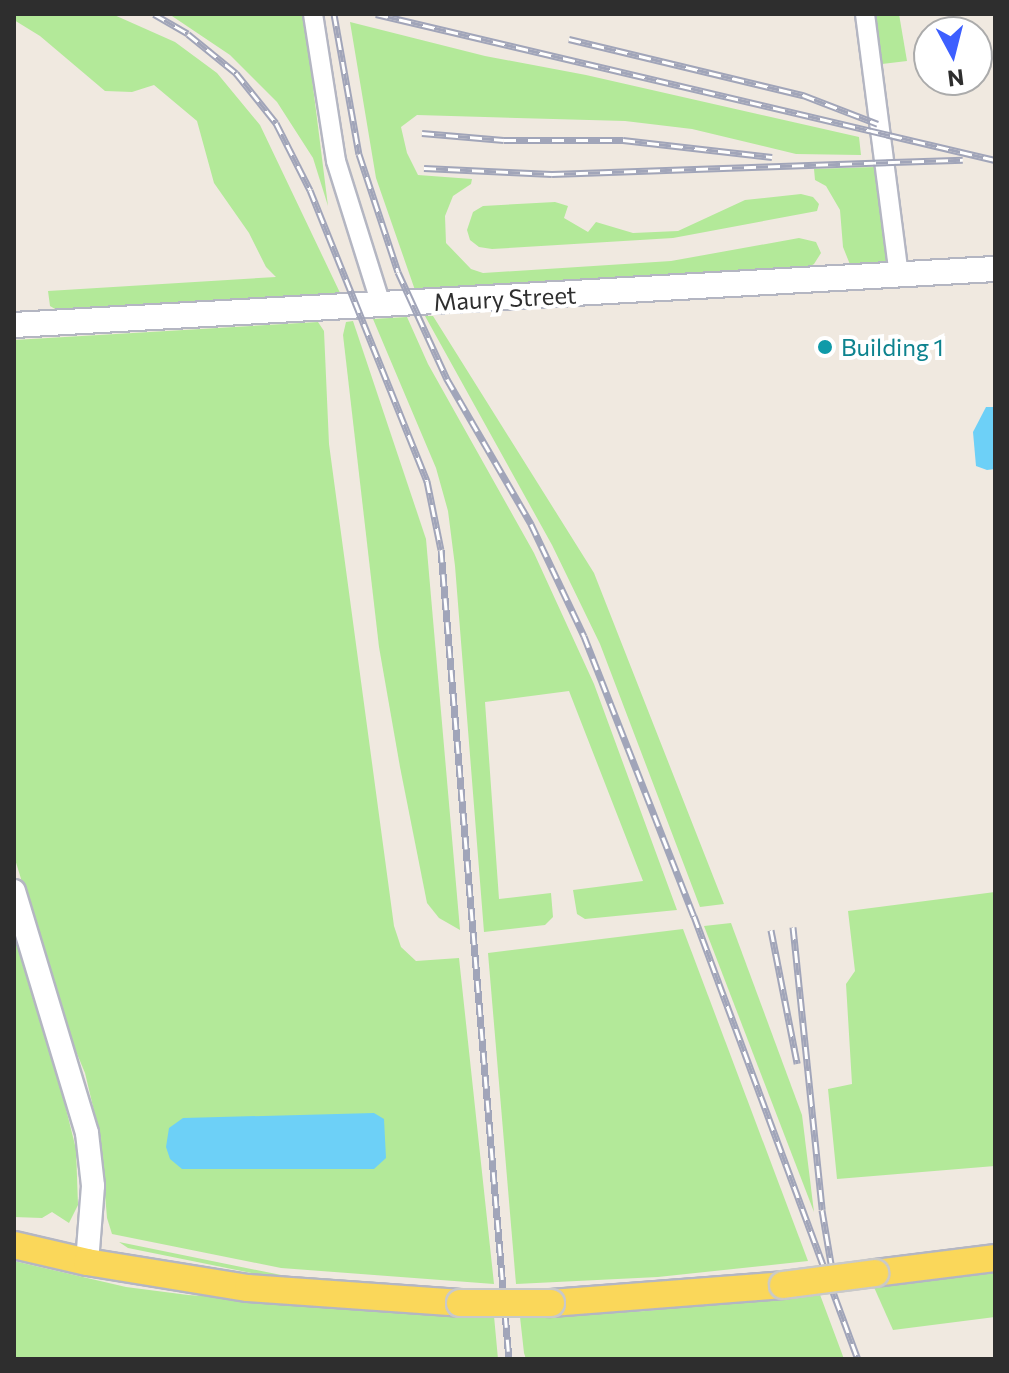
<!DOCTYPE html>
<html>
<head>
<meta charset="utf-8">
<style>
  body { margin:0 }
  #map { position:relative; width:1009px; height:1373px; overflow:hidden; background:#f0e9e0; font-family:Commissioner,sans-serif }
  div>[style] { position:absolute }
  .green>* { inset:0; background:#b3e999 }
  .water>* { inset:0; background:#6dd0f7 }
  .roads { filter:drop-shadow(2px 0 #b4b6c2) drop-shadow(-2px 0 #b4b6c2) drop-shadow(0 2px #b4b6c2) drop-shadow(0 -2px #b4b6c2) }
  .minor>* { height:18px; margin:-9px; padding:0 9px; transform-origin:9px; border-radius:9px; background:#fff }
  .tertiary>* { height:22px; margin:-11px; padding:0 11px; transform-origin:11px; border-radius:11px; background:#fff }
  .secondary>* { height:24px; margin:-12px; padding:0 12px; transform-origin:12px; border-radius:12px; background:#fff }
  .primary>* { height:26px; margin:-13px; padding:0 13px; transform-origin:13px; border-radius:13px; background:#fad75a }
  .rail>* { height:7px; margin-top:-3.5px; transform-origin:0; background:repeating-linear-gradient(90deg,#fff 0 12px,#a1a5b9 0 24px); box-sizing:border-box; border-block:2px solid #a1a5b9 }
  .bridges { filter:drop-shadow(2px 0 #c9c9c9) drop-shadow(-2px 0 #c9c9c9) drop-shadow(0 2px #c9c9c9) drop-shadow(0 -2px #c9c9c9) }
  .primary-bridge>* { height:26px; margin:-13px; padding:0 13px; transform-origin:13px; border-radius:13px; background:#fad75a }
  .dots>* { width:22px; height:22px; translate:-50% -50%; box-sizing:border-box; border:4px solid #fff; border-radius:50% }
  span { translate:-50% -50%; white-space:nowrap; text-align:center; line-height:1.15; -webkit-text-stroke:8px #fff; paint-order:stroke }
  .street-label { font-size:24px; color:#2e2e2e }
  .culture-label { font-size:24px; color:#0d838f }
  .left { translate:0 -50%; text-align:left }
  .frame { position:absolute; inset:0; border:16px solid #2e2e2e; pointer-events:none }
  .north { position:absolute; left:913px; top:16px; width:80px; height:80px; box-sizing:border-box; background:#fff; border:2px solid #ababab; border-radius:50%; rotate:173deg; font-size:22px; font-weight:700; line-height:32px; text-align:center; color:#2e2e2e }
  .north::after { content:''; display:block; margin:auto; width:28px; height:36px; background:#3d5fff; clip-path:polygon(50% 0,100% 100%,50% 72%,0 100%) }
</style>
</head>
<body>
<div id="map">
  <div class="green">
    <i style="clip-path:polygon(14px 14px,112px 14px,175px 42px,217px 73px,260px 125px,342px 297px,62px 313px,50px 306px,48px 291px,276px 277px,266px 267px,249px 233px,214px 183px,197px 121px,154px 85px,132px 92px,105px 91px,40px 36px,14px 20px)"></i>
    <i style="clip-path:polygon(169px 14px,304px 15px,328px 206px,313px 158px,277px 102px,230px 55px)"></i>
    <i style="clip-path:polygon(875px 14px,899px 14px,907px 61px,882px 64px)"></i>
    <i style="clip-path:polygon(350px 22px,485px 56px,586px 75px,859px 137px,861px 155px,796px 154px,692px 129px,625px 121px,417px 115px,401px 127px,407px 153px,418px 175px,472px 179px,471px 184px,453px 196px,445px 216px,446px 243px,471px 269px,483px 273px,671px 261px,799px 238px,816px 242px,821px 253px,814px 264px,800px 272px,416px 293px,376px 178px)"></i>
    <i style="clip-path:polygon(875px 167px,888px 264px,851px 267px,843px 247px,840px 210px,826px 186px,815px 180px,814px 169px)"></i>
    <i style="clip-path:polygon(801px 194px,813px 197px,819px 204px,817px 211px,673px 238px,492px 249px,479px 247px,470px 240px,467px 230px,473px 212px,483px 206px,555px 202px,568px 206px,564px 218px,588px 232px,596px 222px,633px 233px,678px 231px,745px 200px)"></i>
    <i style="clip-path:polygon(425px 316px,433px 316px,594px 573px,724px 904px,700px 907px,600px 644px,552px 545px)"></i>
    <i style="clip-path:polygon(407px 317px,428px 364px,534px 553px,594px 684px,677px 910px,585px 919px,577px 914px,573px 890px,643px 881px,569px 691px,485px 702px,499px 899px,551px 893px,553px 917px,545px 925px,484px 932px,455px 566px,448px 511px,436px 468px,373px 319px)"></i>
    <i style="clip-path:polygon(353px 321px,426px 539px,460px 930px,439px 918px,427px 903px,400px 767px,379px 647px,343px 335px,346px 322px)"></i>
    <i style="clip-path:polygon(318px 322px,324px 331px,329px 444px,394px 926px,401px 947px,416px 961px,459px 958px,494px 1284px,281px 1268px,112px 1234px,107px 1218px,100px 1136px,85px 1073px,68px 1032px,14px 856px,14px 340px)"></i>
    <i style="clip-path:polygon(995px 892px,995px 1166px,837px 1179px,828px 1089px,852px 1084px,846px 984px,855px 971px,848px 911px)"></i>
    <i style="clip-path:polygon(731px 923px,802px 1115px,814px 1212px,704px 926px)"></i>
    <i style="clip-path:polygon(14px 929px,51px 1049px,76px 1149px,78px 1205px,69px 1223px,52px 1212px,42px 1218px,14px 1217px)"></i>
    <i style="clip-path:polygon(683px 929px,808px 1261px,658px 1277px,516px 1284px,488px 953px)"></i>
    <i style="clip-path:polygon(119px 1242px,291px 1277px,324px 1281px,291px 1281px,128px 1248px)"></i>
    <i style="clip-path:polygon(14px 1261px,126px 1287px,188px 1295px,494px 1316px,498px 1359px,14px 1359px)"></i>
    <i style="clip-path:polygon(995px 1270px,995px 1317px,893px 1330px,873px 1285px)"></i>
    <i style="clip-path:polygon(819px 1292px,844px 1359px,526px 1359px,524px 1353px,520px 1317px,646px 1311px)"></i>
  </div>
  <div class="water">
    <i style="clip-path:polygon(986px 407px,995px 407px,995px 469px,987px 470px,976px 466px,973px 432px)"></i>
    <i style="clip-path:polygon(374px 1113px,384px 1119px,386px 1158px,374px 1169px,182px 1169px,170px 1159px,166px 1147px,169px 1128px,183px 1118px)"></i>
  </div>
  <div class="roads">
    <div class="minor">
      <i style="left:313px;top:14px;width:149px;rotate:81.1deg"></i>
      <i style="left:336px;top:161px;width:151px;rotate:72.6deg"></i>
      <i style="left:865px;top:14px;width:264px;rotate:82.6deg"></i>
    </div>
    <div class="tertiary">
      <i style="left:14px;top:891px;width:253px;rotate:73.2deg"></i>
      <i style="left:87px;top:1133px;width:53px;rotate:83.5deg"></i>
      <i style="left:93px;top:1186px;width:76px;rotate:94.5deg"></i>
    </div>
    <div class="secondary">
      <i style="left:14px;top:325px;width:983px;rotate:-3.27deg"></i>
    </div>
    <div class="primary">
      <i style="left:14px;top:1245px;width:75px;rotate:13.1deg"></i>
      <i style="left:87px;top:1262px;width:163px;rotate:9.2deg"></i>
      <i style="left:248px;top:1288px;width:213px;rotate:4deg"></i>
      <i style="left:875px;top:1273px;width:121px;rotate:-7.1deg"></i>
      <i style="left:551px;top:1303px;width:233px;rotate:-4.4deg"></i>
    </div>
  </div>
  <div class="rail">
    <i style="left:154px;top:14px;width:39px;rotate:30deg"></i>
    <i style="left:188px;top:34px;width:62px;rotate:39.1deg"></i>
    <i style="left:236px;top:73px;width:64px;rotate:51.3deg"></i>
    <i style="left:276px;top:123px;width:75px;rotate:63.1deg"></i>
    <i style="left:310px;top:190px;width:314px;rotate:68.1deg"></i>
    <i style="left:427px;top:481px;width:70px;rotate:78.5deg"></i>
    <i style="left:441px;top:550px;width:812px;rotate:85.2deg"></i>
    <i style="left:334px;top:14px;width:142px;rotate:79.9deg"></i>
    <i style="left:359px;top:154px;width:124px;rotate:71.7deg"></i>
    <i style="left:398px;top:272px;width:118px;rotate:65.4deg"></i>
    <i style="left:447px;top:379px;width:168px;rotate:59.9deg"></i>
    <i style="left:531px;top:524px;width:124px;rotate:64.7deg"></i>
    <i style="left:584px;top:636px;width:301px;rotate:68.6deg"></i>
    <i style="left:694px;top:916px;width:472px;rotate:69.7deg"></i>
    <i style="left:376px;top:14px;width:636px;rotate:13.27deg"></i>
    <i style="left:569px;top:39px;width:241px;rotate:13.5deg"></i>
    <i style="left:803px;top:95px;width:80px;rotate:21.1deg"></i>
    <i style="left:422px;top:133px;width:82px;rotate:4.9deg"></i>
    <i style="left:504px;top:140px;width:119px"></i>
    <i style="left:623px;top:140px;width:150px;rotate:6.5deg"></i>
    <i style="left:424px;top:168px;width:128px;rotate:2.7deg"></i>
    <i style="left:552px;top:174px;width:411px;rotate:-2deg"></i>
    <i style="left:793px;top:927px;width:284px;rotate:84.1deg"></i>
    <i style="left:822px;top:1210px;width:54px;rotate:80.4deg"></i>
    <i style="left:771px;top:930px;width:136px;rotate:78.9deg"></i>
  </div>
  <div class="bridges">
    <div class="primary-bridge">
      <i style="left:783px;top:1285px;width:93px;rotate:-7.4deg"></i>
      <i style="left:460px;top:1303px;width:91px"></i>
    </div>
  </div>
  <div class="dots">
    <i style="left:825px;top:347px;background:#0f9aa8"></i>
  </div>
  <div class="street-label">
    <span style="left:505px;top:298px;rotate:-3deg">Maury Street</span>
  </div>
  <div class="culture-label">
    <span class="left" style="left:841px;top:347px">Building 1</span>
  </div>
  <div class="frame"></div>
  <div class="north">N</div>
</div>
</body>
</html>
